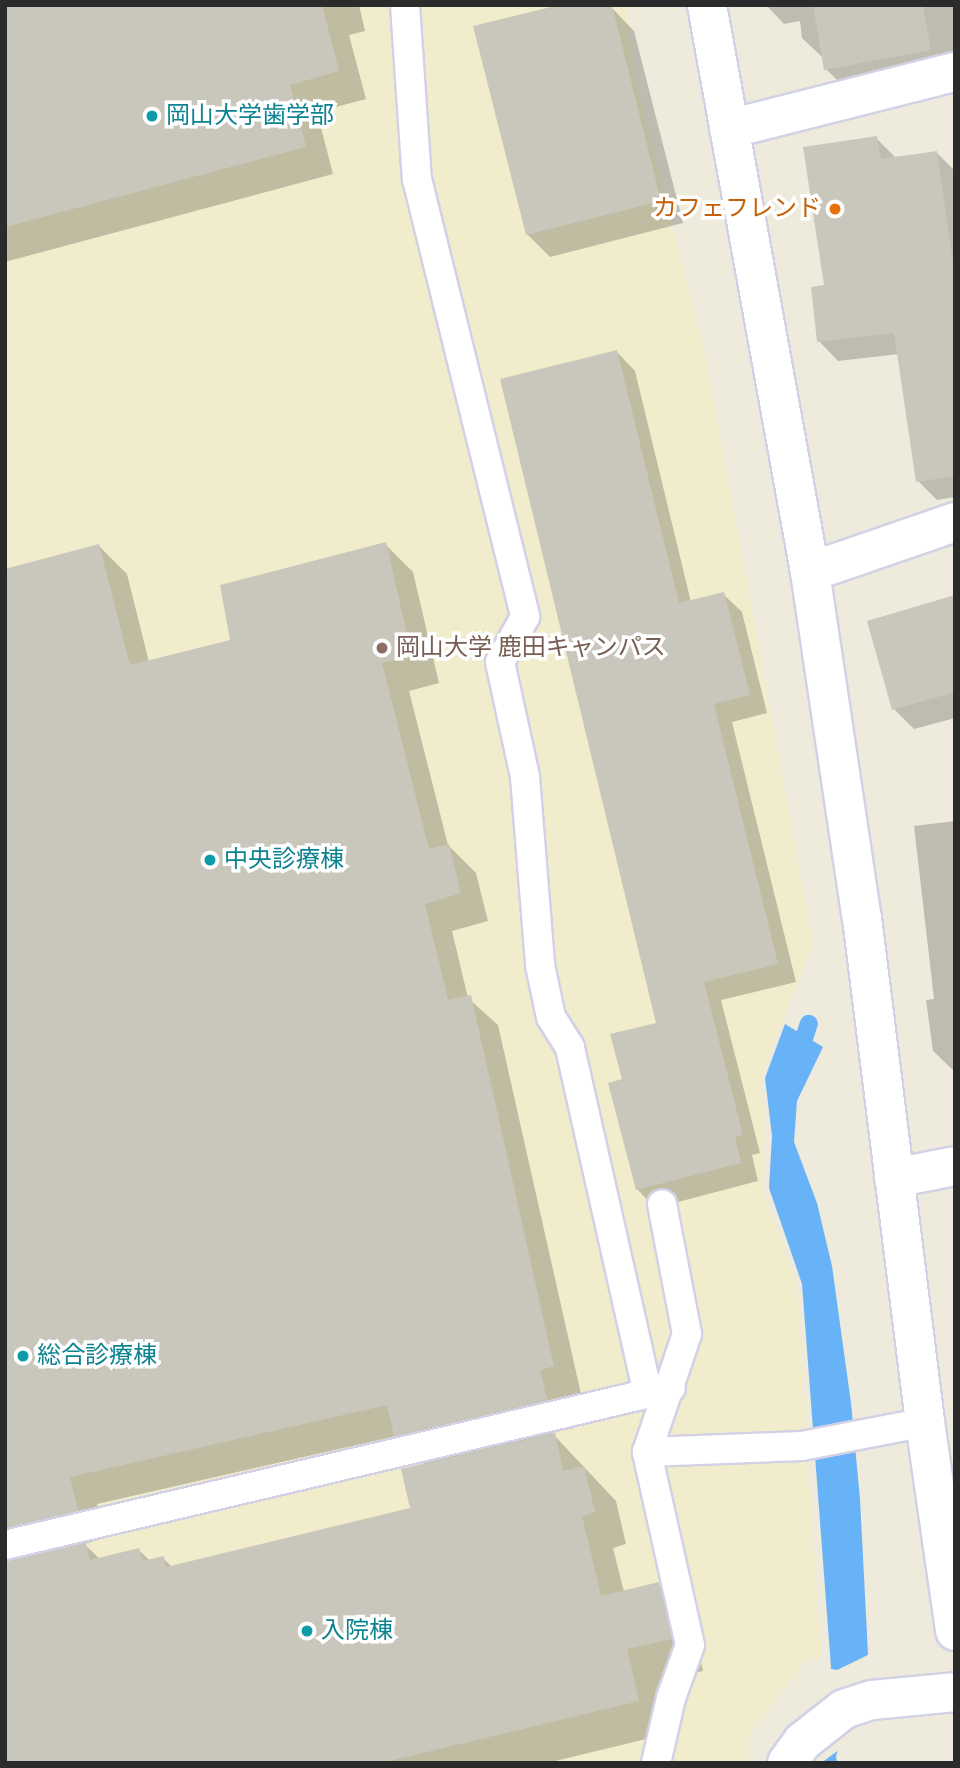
<!DOCTYPE html>
<html>
<head>
<meta charset="utf-8">
<style>
  body { margin:0 }
  #map { position:relative; width:960px; height:1768px; overflow:hidden; background:#eeeadc; font-family:"Fira Sans Condensed","Noto Sans JP",sans-serif }
  div>[style] { position:absolute }
  .education>* { inset:0; background:#f1eccb }
  .water>* { inset:0; background:#68b3f7 }
  .pier>* { inset:0; background:#eeeadc }
  .shadow>* { inset:0; background:#0003 }
  .stream>* { height:18px; margin:-9px; padding:0 9px; transform-origin:9px; border-radius:9px; background:#68b3f7 }
  .building>* { inset:0; background:#c9c7bb }
  .roads { filter:drop-shadow(2px 0 #d2d1e5) drop-shadow(-2px 0 #d2d1e5) drop-shadow(0 2px #d2d1e5) drop-shadow(0 -2px #d2d1e5) }
  .lane>* { height:28px; margin:-14px; padding:0 14px; transform-origin:14px; border-radius:14px; background:#fff }
  .street>* { height:38px; margin:-19px; padding:0 19px; transform-origin:19px; border-radius:19px; background:#fff }
  .secondary>* { height:38px; margin:-19px; padding:0 19px; transform-origin:19px; border-radius:19px; background:#fff }
  .dots>* { width:19px; height:19px; translate:-50% -50%; box-sizing:border-box; border:4px solid #fff; border-radius:50% }
  span { translate:-50% -50%; white-space:nowrap; text-align:center; line-height:1.15; -webkit-text-stroke:7px #fff; paint-order:stroke }
  .culture-label { font-size:24px; color:#0d838f }
  .left { translate:0 -50%; text-align:left }
  .food-label { font-size:24px; color:#c56008 }
  .right { translate:-100% -50%; text-align:right }
  .education-label { font-size:24px; color:#785e54 }
  .frame { position:absolute; inset:0; border:7px solid #2b2b2b; pointer-events:none }
</style>
</head>
<body>
<div id="map">
  <div class="education">
    <i style="clip-path:polygon(5px 5px,626px 5px,634px 76px,705px 353px,813px 944px,760px 1077px,765px 1136px,762px 1188px,797px 1285px,821px 1658px,809px 1657px,749px 1733px,750px 1763px,5px 1763px)"></i>
  </div>
  <div class="water">
    <i style="clip-path:polygon(785px 1024px,823px 1047px,797px 1101px,794px 1142px,817px 1203px,832px 1266px,851px 1403px,860px 1499px,868px 1654px,836px 1756px,837px 1763px,802px 1763px,831px 1667px,802px 1284px,769px 1188px,772px 1136px,765px 1078px)"></i>
  </div>
  <div class="pier">
    <i style="clip-path:polygon(868px 1655px,869px 1664px,843px 1747px,821px 1763px,798px 1763px,807px 1722px,827px 1668px,837px 1670px)"></i>
  </div>
  <div class="shadow">
    <i style="clip-path:polygon(5px 5px,359px 5px,365px 31px,349px 35px,366px 99px,317px 112px,333px 174px,5px 262px)"></i>
    <i style="clip-path:polygon(766px 5px,955px 5px,955px 68px,845px 88px,826px 69px,823px 58px,802px 38px,800px 21px,784px 24px)"></i>
    <i style="clip-path:polygon(612px 8px,634px 31px,683px 223px,550px 257px,527px 234px)"></i>
    <i style="clip-path:polygon(876px 138px,895px 157px,937px 153px,955px 171px,955px 497px,937px 500px,918px 481px,899px 354px,838px 361px,819px 341px,826px 287px)"></i>
    <i style="clip-path:polygon(617px 352px,635px 371px,691px 602px,723px 594px,742px 612px,767px 713px,732px 722px,796px 982px,721px 1000px,760px 1153px,752px 1155px,758px 1181px,655px 1208px,637px 1189px,624px 1081px,658px 1024px)"></i>
    <i style="clip-path:polygon(evenodd,385px 544px,413px 572px,439px 683px,409px 691px,448px 845px,476px 873px,488px 921px,452px 931px,468px 998px,498px 1025px,581px 1394px,567px 1397px,574px 1428px,552px 1433px,616px 1501px,626px 1544px,613px 1548px,624px 1592px,658px 1584px,691px 1617px,703px 1671px,659px 1681px,671px 1733px,547px 1763px,5px 1763px,22px 1558px,5px 1542px,5px 571px,99px 546px,127px 574px,149px 662px,232px 642px,385px 544px,396px 1436px,425px 1465px,412px 1509px,172px 1567px,163px 1558px,150px 1561px,139px 1550px,100px 1559px,84px 1544px,105px 1538px,97px 1504px,396px 1436px)"></i>
    <i style="clip-path:polygon(955px 597px,955px 718px,914px 729px,894px 709px)"></i>
    <i style="clip-path:polygon(955px 821px,955px 1071px,954px 1071px,933px 1051px,926px 1000px,934px 999px,914px 826px)"></i>
  </div>
  <div class="stream">
    <i style="left:798px;top:1057px;width:35px;rotate:-72deg"></i>
  </div>
  <div class="building">
    <i style="clip-path:polygon(5px 5px,322px 5px,339px 71px,290px 85px,306px 147px,5px 227px)"></i>
    <i style="clip-path:polygon(559px 5px,612px 5px,661px 201px,526px 235px,473px 26px)"></i>
    <i style="clip-path:polygon(813px 5px,923px 5px,931px 50px,824px 70px)"></i>
    <i style="clip-path:polygon(877px 136px,881px 159px,937px 151px,955px 277px,955px 476px,916px 482px,894px 333px,817px 342px,811px 287px,824px 285px,803px 147px)"></i>
    <i style="clip-path:polygon(617px 350px,679px 603px,724px 592px,750px 695px,714px 704px,778px 964px,704px 982px,743px 1135px,735px 1137px,741px 1163px,636px 1190px,608px 1083px,622px 1079px,610px 1034px,656px 1023px,500px 379px)"></i>
    <i style="clip-path:polygon(386px 542px,412px 656px,382px 663px,429px 849px,449px 844px,461px 893px,425px 904px,448px 1000px,471px 995px,554px 1366px,540px 1370px,547px 1400px,394px 1436px,387px 1405px,70px 1477px,78px 1511px,5px 1528px,5px 569px,99px 544px,130px 665px,230px 640px,220px 585px)"></i>
    <i style="clip-path:polygon(955px 595px,955px 692px,892px 710px,867px 621px)"></i>
    <i style="clip-path:polygon(555px 1433px,563px 1471px,584px 1466px,595px 1512px,582px 1516px,601px 1596px,659px 1582px,672px 1639px,627px 1649px,639px 1701px,381px 1763px,5px 1763px,5px 1561px,86px 1543px,90px 1560px,139px 1548px,143px 1561px,164px 1556px,166px 1567px,410px 1508px,401px 1469px)"></i>
  </div>
  <div class="roads">
    <div class="lane">
      <i style="left:405px;top:5px;width:174px;rotate:86.1deg"></i>
      <i style="left:417px;top:179px;width:451px;rotate:76.1deg"></i>
      <i style="left:525px;top:617px;width:51px;rotate:119.1deg"></i>
      <i style="left:500px;top:662px;width:118px;rotate:77.7deg"></i>
      <i style="left:525px;top:777px;width:189px;rotate:85.4deg"></i>
      <i style="left:540px;top:965px;width:53px;rotate:78.1deg"></i>
      <i style="left:551px;top:1017px;width:36px;rotate:58deg"></i>
      <i style="left:570px;top:1048px;width:355px;rotate:77.3deg"></i>
      <i style="left:647px;top:1452px;width:125px;rotate:-71.3deg"></i>
      <i style="left:687px;top:1334px;width:132px;rotate:-100.9deg"></i>
      <i style="left:5px;top:1545px;width:684px;rotate:-13.26deg"></i>
      <i style="left:656px;top:1763px;width:67px;rotate:-77deg"></i>
      <i style="left:671px;top:1698px;width:56px;rotate:-70.3deg"></i>
      <i style="left:690px;top:1645px;width:198px;rotate:-102.6deg"></i>
      <i style="left:647px;top:1452px;width:155px;rotate:-2.2deg"></i>
      <i style="left:802px;top:1446px;width:125px;rotate:-11deg"></i>
    </div>
    <div class="street">
      <i style="left:729px;top:129px;width:233px;rotate:-14.2deg"></i>
      <i style="left:810px;top:572px;width:153px;rotate:-19deg"></i>
      <i style="left:894px;top:1178px;width:62px;rotate:-11.1deg"></i>
      <i style="left:787px;top:1763px;width:26px;rotate:-54deg"></i>
      <i style="left:802px;top:1742px;width:53px;rotate:-38.2deg"></i>
      <i style="left:844px;top:1709px;width:29px;rotate:-18deg"></i>
      <i style="left:872px;top:1700px;width:83px;rotate:-5.5deg"></i>
    </div>
    <div class="secondary">
      <i style="left:707px;top:5px;width:576px;rotate:79.7deg"></i>
      <i style="left:810px;top:572px;width:350px;rotate:81.5deg"></i>
      <i style="left:862px;top:918px;width:508px;rotate:82.87deg"></i>
      <i style="left:925px;top:1422px;width:211px;rotate:81.8deg"></i>
    </div>
  </div>
  <div class="dots">
    <i style="left:152px;top:116px;background:#0f9aa8"></i>
    <i style="left:835px;top:209px;background:#e8710a"></i>
    <i style="left:382px;top:648px;background:#8d6e63"></i>
    <i style="left:210px;top:860px;background:#0f9aa8"></i>
    <i style="left:23px;top:1356px;background:#0f9aa8"></i>
    <i style="left:307px;top:1631px;background:#0f9aa8"></i>
  </div>
  <div class="culture-label">
    <span class="left" style="left:166px;top:116px">岡山大学歯学部</span>
    <span class="left" style="left:224px;top:860px">中央診療棟</span>
    <span class="left" style="left:37px;top:1356px">総合診療棟</span>
    <span class="left" style="left:321px;top:1631px">入院棟</span>
  </div>
  <div class="food-label">
    <span class="right" style="left:821px;top:209px">カフェフレンド</span>
  </div>
  <div class="education-label">
    <span class="left" style="left:396px;top:648px">岡山大学 鹿田キャンパス</span>
  </div>
  <div class="frame"></div>
</div>
</body>
</html>
